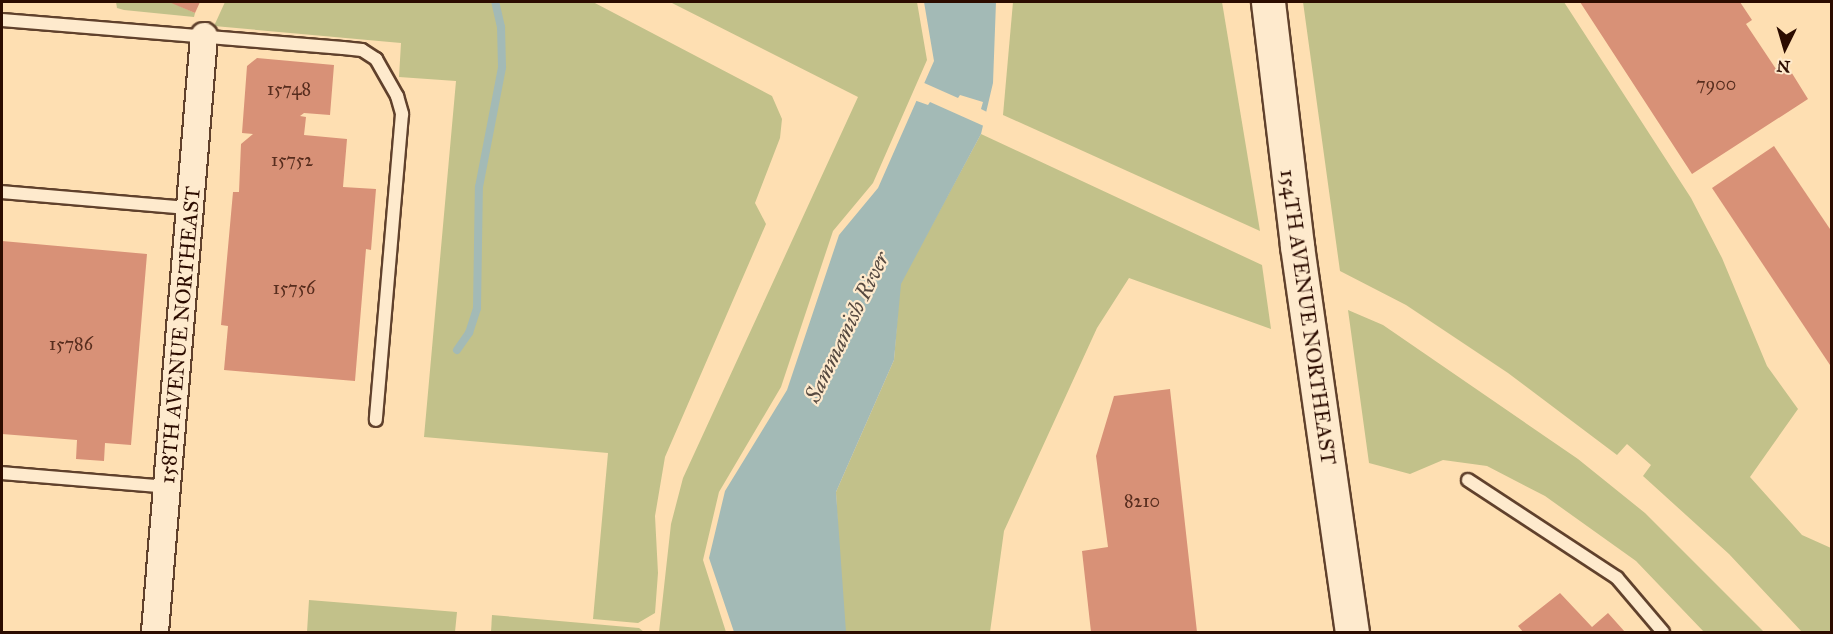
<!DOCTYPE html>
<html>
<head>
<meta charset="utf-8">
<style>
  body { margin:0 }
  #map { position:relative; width:1833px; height:634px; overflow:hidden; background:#fedfb2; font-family:"IM FELL Great Primer",serif }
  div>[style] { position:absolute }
  .green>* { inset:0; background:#c2c18a }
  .water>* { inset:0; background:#a3bab6 }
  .pier>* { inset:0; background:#fedfb2 }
  .stream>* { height:8px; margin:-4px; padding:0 4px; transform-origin:4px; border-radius:4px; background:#a3bab6 }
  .building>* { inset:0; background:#d89177 }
  .roads { filter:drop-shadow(2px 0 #60412c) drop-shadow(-2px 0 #60412c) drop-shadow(0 2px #60412c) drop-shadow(0 -2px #60412c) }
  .service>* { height:12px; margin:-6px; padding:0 6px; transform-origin:6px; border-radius:6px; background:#feeacd }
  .minor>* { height:26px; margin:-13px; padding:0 13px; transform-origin:13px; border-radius:13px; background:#feeacd }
  .secondary>* { height:33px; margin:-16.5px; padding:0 16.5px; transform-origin:16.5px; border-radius:16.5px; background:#feeacd }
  span { translate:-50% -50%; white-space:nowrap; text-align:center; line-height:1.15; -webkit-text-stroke:4.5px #feeacd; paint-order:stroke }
  .number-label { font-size:18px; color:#572d1e }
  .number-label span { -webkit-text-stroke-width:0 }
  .street-label { font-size:21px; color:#2c0c00 }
  .water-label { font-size:22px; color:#564940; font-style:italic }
  .frame { position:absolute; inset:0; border:3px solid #2c0c00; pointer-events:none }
  .north { position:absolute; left:1755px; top:18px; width:60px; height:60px; -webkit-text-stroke:4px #feeacd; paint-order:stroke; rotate:185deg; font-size:16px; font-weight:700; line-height:24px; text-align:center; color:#2c0c00 }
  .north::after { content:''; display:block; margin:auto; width:21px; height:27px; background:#2c0c00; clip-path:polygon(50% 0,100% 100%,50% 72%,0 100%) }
</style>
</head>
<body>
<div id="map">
  <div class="green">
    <i style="clip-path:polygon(116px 2px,171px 2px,195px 13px,194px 17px,124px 10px,117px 8px)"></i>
    <i style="clip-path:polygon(225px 2px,593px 2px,772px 96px,782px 119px,780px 138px,755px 203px,766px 224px,665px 457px,655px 516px,658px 573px,655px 613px,638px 623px,593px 619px,608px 453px,424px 437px,456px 81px,399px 77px,401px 43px,214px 26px)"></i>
    <i style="clip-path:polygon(670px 2px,917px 2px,927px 60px,873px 183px,833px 231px,781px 387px,719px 492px,703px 560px,726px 632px,659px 632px,671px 524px,683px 478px,858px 97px)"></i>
    <i style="clip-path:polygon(1013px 2px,1222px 2px,1260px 231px,1003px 115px)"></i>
    <i style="clip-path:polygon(1303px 2px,1564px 2px,1691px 198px,1722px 258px,1767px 366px,1798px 409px,1750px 477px,1802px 535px,1831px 548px,1831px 632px,1802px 632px,1729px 554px,1643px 476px,1651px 465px,1627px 444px,1617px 455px,1508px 373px,1406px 305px,1340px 271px)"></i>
    <i style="clip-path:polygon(981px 134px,1262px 265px,1271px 329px,1129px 278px,1097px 328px,1004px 531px,990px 632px,843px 632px,836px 492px,894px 360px,900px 284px)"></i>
    <i style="clip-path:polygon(1348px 310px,1383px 325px,1578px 459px,1645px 513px,1764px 632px,1704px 632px,1636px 561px,1545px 496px,1487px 466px,1443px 460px,1410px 474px,1369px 463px)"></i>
    <i style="clip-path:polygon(309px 600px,457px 612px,455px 632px,307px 632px)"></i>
    <i style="clip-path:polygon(492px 615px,639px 628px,644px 632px,491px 632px)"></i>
  </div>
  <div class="water">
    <i style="clip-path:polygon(924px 2px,996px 2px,993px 83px,981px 134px,901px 284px,894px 360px,836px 492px,846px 632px,734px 632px,709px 558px,725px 491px,787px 390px,839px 235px,878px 188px,934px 61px)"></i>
  </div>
  <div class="pier">
    <i style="clip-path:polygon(922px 82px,958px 98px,960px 95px,983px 102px,981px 109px,989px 113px,986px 127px,930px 102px,928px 105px,914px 100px)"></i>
  </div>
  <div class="stream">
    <i style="left:457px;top:350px;width:21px;rotate:-55deg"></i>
    <i style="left:469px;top:333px;width:26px;rotate:-72deg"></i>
    <i style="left:477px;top:308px;width:121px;rotate:-89.1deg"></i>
    <i style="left:479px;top:187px;width:122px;rotate:-79.1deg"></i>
    <i style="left:502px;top:67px;width:40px;rotate:-91.4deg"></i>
    <i style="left:501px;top:27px;width:26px;rotate:-103deg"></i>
  </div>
  <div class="building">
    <i style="clip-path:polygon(169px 2px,200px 2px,195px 13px)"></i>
    <i style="clip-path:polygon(1580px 2px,1740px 2px,1752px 20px,1746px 24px,1776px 69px,1785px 62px,1808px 99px,1692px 174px)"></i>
    <i style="clip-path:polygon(257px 58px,334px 65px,330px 115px,304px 113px,300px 116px,306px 117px,304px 135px,347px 139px,343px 187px,376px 189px,371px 250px,366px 249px,355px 381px,224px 370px,228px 326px,221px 325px,233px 192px,239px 192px,241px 144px,253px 134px,242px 133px,247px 66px)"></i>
    <i style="clip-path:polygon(1774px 146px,1832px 232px,1832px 368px,1712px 188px)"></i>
    <i style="clip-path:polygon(2px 241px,147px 254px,131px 445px,105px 443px,104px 461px,76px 459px,77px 440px,2px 434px)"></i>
    <i style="clip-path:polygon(1170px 389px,1197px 632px,1091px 632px,1082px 551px,1108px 547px,1096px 456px,1114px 396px)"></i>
    <i style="clip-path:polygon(1560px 593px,1592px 627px,1608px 613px,1625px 632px,1523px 632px,1518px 626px)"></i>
  </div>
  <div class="roads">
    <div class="service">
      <i style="left:2px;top:20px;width:342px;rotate:4.7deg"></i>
      <i style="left:343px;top:48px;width:19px;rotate:6deg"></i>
      <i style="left:362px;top:50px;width:17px;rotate:33deg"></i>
      <i style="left:376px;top:59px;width:43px;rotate:60.4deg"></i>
      <i style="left:397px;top:96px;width:19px;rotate:74deg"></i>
      <i style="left:402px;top:114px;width:307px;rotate:94.9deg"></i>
      <i style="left:2px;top:192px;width:189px;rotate:4.9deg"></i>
      <i style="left:2px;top:473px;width:166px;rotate:4.8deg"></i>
      <i style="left:1468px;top:480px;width:178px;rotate:33.3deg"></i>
      <i style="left:1617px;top:578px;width:71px;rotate:49.6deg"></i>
    </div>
    <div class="minor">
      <i style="left:155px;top:632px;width:598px;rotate:-85.3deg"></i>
    </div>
    <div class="secondary">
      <i style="left:1268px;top:2px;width:246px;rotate:83.2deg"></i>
      <i style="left:1297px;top:246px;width:390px;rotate:81.9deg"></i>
    </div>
  </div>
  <div class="number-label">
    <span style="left:1716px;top:84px">7900</span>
    <span style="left:289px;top:89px">15748</span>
    <span style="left:292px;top:160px">15752</span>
    <span style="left:294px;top:288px">15756</span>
    <span style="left:71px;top:344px">15786</span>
    <span style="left:1142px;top:501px">8210</span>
  </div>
  <div class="street-label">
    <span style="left:1308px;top:317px;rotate:82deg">154TH AVENUE NORTHEAST</span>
    <span style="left:180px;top:335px;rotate:-85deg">158TH AVENUE NORTHEAST</span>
  </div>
  <div class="water-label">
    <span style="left:847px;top:327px;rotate:-64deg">Sammamish River</span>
  </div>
  <div class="frame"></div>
  <div class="north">N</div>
</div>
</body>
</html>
